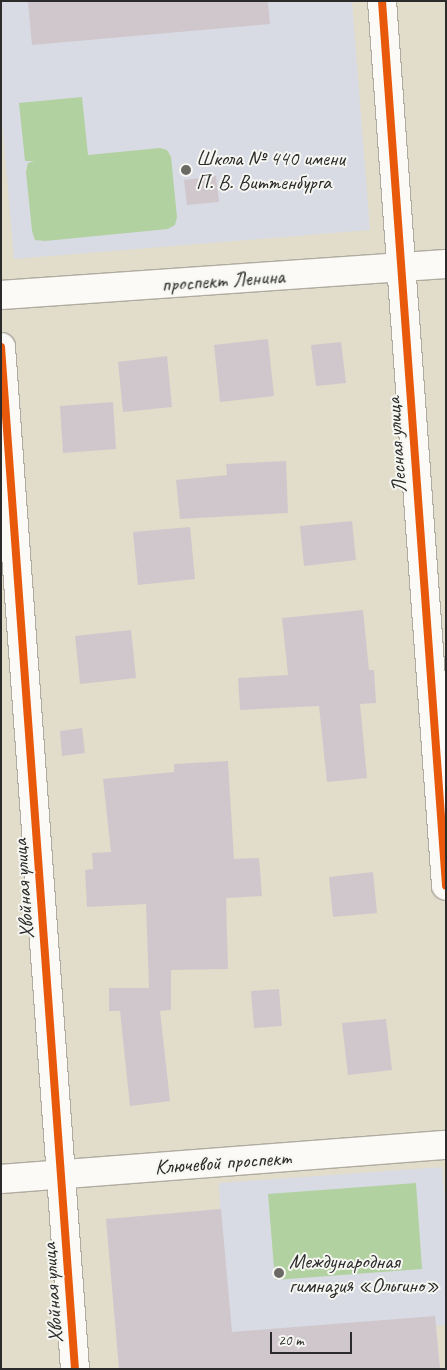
<!DOCTYPE html>
<html>
<head>
<meta charset="utf-8">
<style>
  body { margin:0 }
  #map { position:relative; width:447px; height:1370px; overflow:hidden; background:#e2dcca; font-family:Caveat,sans-serif }
  div>[style] { position:absolute }
  .built>* { inset:0; background:#d8dbe4 }
  .green>* { inset:0; background:#b2d1a0 }
  .building>* { inset:0; background:#d0c7cc }
  .roads { filter:drop-shadow(1px 0 #afaba0) drop-shadow(-1px 0 #afaba0) drop-shadow(0 1px #afaba0) drop-shadow(0 -1px #afaba0) }
  .street>* { height:28px; margin:-14px; padding:0 14px; transform-origin:14px; border-radius:14px; background:#fbfaf7 }
  .cycleway>* { height:8px; margin:-4px; padding:0 4px; transform-origin:4px; border-radius:4px; background:#e8590c }
  .dots>* { width:14px; height:14px; translate:-50% -50%; box-sizing:border-box; border:2px solid #f6f6f2; border-radius:50% }
  span { translate:-50% -50%; white-space:nowrap; text-align:center; line-height:1.15; -webkit-text-stroke:4px #f6f6f2; paint-order:stroke }
  .poi-label { font-size:21px; color:#2b2b2b }
  .left { translate:0 -50%; text-align:left }
  .street-label { font-size:21px; color:#2b2b2b }
  .frame { position:absolute; inset:0; border:2px solid #2b2b2b; pointer-events:none }
  .scale { position:absolute; left:270px; top:1332px; width:82px; height:22px; box-sizing:border-box; border:2px solid #2b2b2b; border-top:0; padding-left:6px; font-size:15px; line-height:18px; white-space:nowrap; color:#2b2b2b; -webkit-text-stroke:4px #f6f6f2; paint-order:stroke }
</style>
</head>
<body>
<div id="map">
  <div class="built">
    <i style="clip-path:polygon(1px 1px,352px 1px,370px 230px,14px 259px,1px 110px)"></i>
    <i style="clip-path:polygon(442px 1167px,446px 1211px,446px 1325px,436px 1326px,440px 1369px,119px 1369px,107px 1220px,220px 1209px,219px 1183px)"></i>
  </div>
  <div class="green">
    <i style="clip-path:polygon(82px 97px,88px 155px,160px 148px,167px 150px,171px 157px,177px 217px,175px 225px,168px 229px,45px 241px,35px 240px,32px 231px,26px 172px,28px 163px,34px 161px,25px 161px,19px 103px)"></i>
    <i style="clip-path:polygon(416px 1183px,422px 1269px,275px 1280px,268px 1194px)"></i>
  </div>
  <div class="building">
    <i style="clip-path:polygon(28px 1px,268px 1px,270px 24px,32px 45px)"></i>
    <i style="clip-path:polygon(216px 176px,219px 202px,187px 205px,184px 180px)"></i>
    <i style="clip-path:polygon(268px 339px,274px 396px,220px 402px,214px 345px)"></i>
    <i style="clip-path:polygon(341px 342px,346px 383px,316px 386px,311px 345px)"></i>
    <i style="clip-path:polygon(167px 356px,172px 407px,123px 412px,118px 362px)"></i>
    <i style="clip-path:polygon(113px 402px,116px 449px,63px 453px,60px 406px)"></i>
    <i style="clip-path:polygon(286px 461px,288px 513px,180px 519px,176px 480px,227px 475px,226px 464px)"></i>
    <i style="clip-path:polygon(352px 521px,356px 560px,304px 566px,300px 526px)"></i>
    <i style="clip-path:polygon(190px 527px,195px 579px,138px 585px,133px 532px)"></i>
    <i style="clip-path:polygon(363px 610px,369px 670px,374px 670px,376px 703px,360px 704px,367px 778px,327px 782px,319px 706px,240px 710px,238px 678px,288px 675px,282px 618px)"></i>
    <i style="clip-path:polygon(131px 630px,136px 678px,80px 684px,75px 636px)"></i>
    <i style="clip-path:polygon(82px 728px,85px 753px,62px 756px,60px 731px)"></i>
    <i style="clip-path:polygon(228px 761px,234px 859px,259px 858px,262px 896px,226px 898px,228px 969px,171px 970px,171px 1010px,160px 1011px,170px 1101px,130px 1106px,120px 1011px,109px 1011px,109px 988px,149px 988px,146px 904px,87px 907px,85px 870px,93px 869px,92px 853px,111px 852px,103px 779px,174px 772px,174px 764px)"></i>
    <i style="clip-path:polygon(373px 872px,377px 913px,333px 917px,329px 877px)"></i>
    <i style="clip-path:polygon(279px 989px,282px 1026px,254px 1028px,251px 991px)"></i>
    <i style="clip-path:polygon(386px 1019px,392px 1070px,348px 1075px,342px 1023px)"></i>
    <i style="clip-path:polygon(221px 1209px,232px 1332px,435px 1316px,440px 1369px,119px 1369px,106px 1219px)"></i>
  </div>
  <div class="roads">
    <div class="street">
      <i style="left:382px;top:1px;width:887px;rotate:85.86deg"></i>
      <i style="left:1px;top:295px;width:446px;rotate:-4deg"></i>
      <i style="left:1px;top:347px;width:1025px;rotate:85.86deg"></i>
      <i style="left:1px;top:1179px;width:446px;rotate:-4.4deg"></i>
    </div>
  </div>
  <div class="cycleway">
    <i style="left:382px;top:1px;width:887px;rotate:85.86deg"></i>
    <i style="left:1px;top:347px;width:1025px;rotate:85.86deg"></i>
  </div>
  <div class="dots">
    <i style="left:186px;top:170px;background:#6b6963"></i>
    <i style="left:279px;top:1273px;background:#6b6963"></i>
  </div>
  <div class="poi-label">
    <span class="left" style="left:196px;top:170px">Школа № 440 имени<br>П. В. Виттенбурга</span>
    <span class="left" style="left:289px;top:1273px">Международная<br>гимназия «Ольгино»</span>
  </div>
  <div class="street-label">
    <span style="left:223px;top:280px;rotate:-4deg">проспект Ленина</span>
    <span style="left:396px;top:445px;rotate:-94deg">Лесная улица</span>
    <span style="left:23px;top:889px;rotate:-94deg">Хвойная улица</span>
    <span style="left:223px;top:1162px;rotate:-4deg">Ключевой проспект</span>
    <span style="left:52px;top:1293px;rotate:-94deg">Хвойная улица</span>
  </div>
  <div class="frame"></div>
  <div class="scale">20 m</div>
</div>
</body>
</html>
